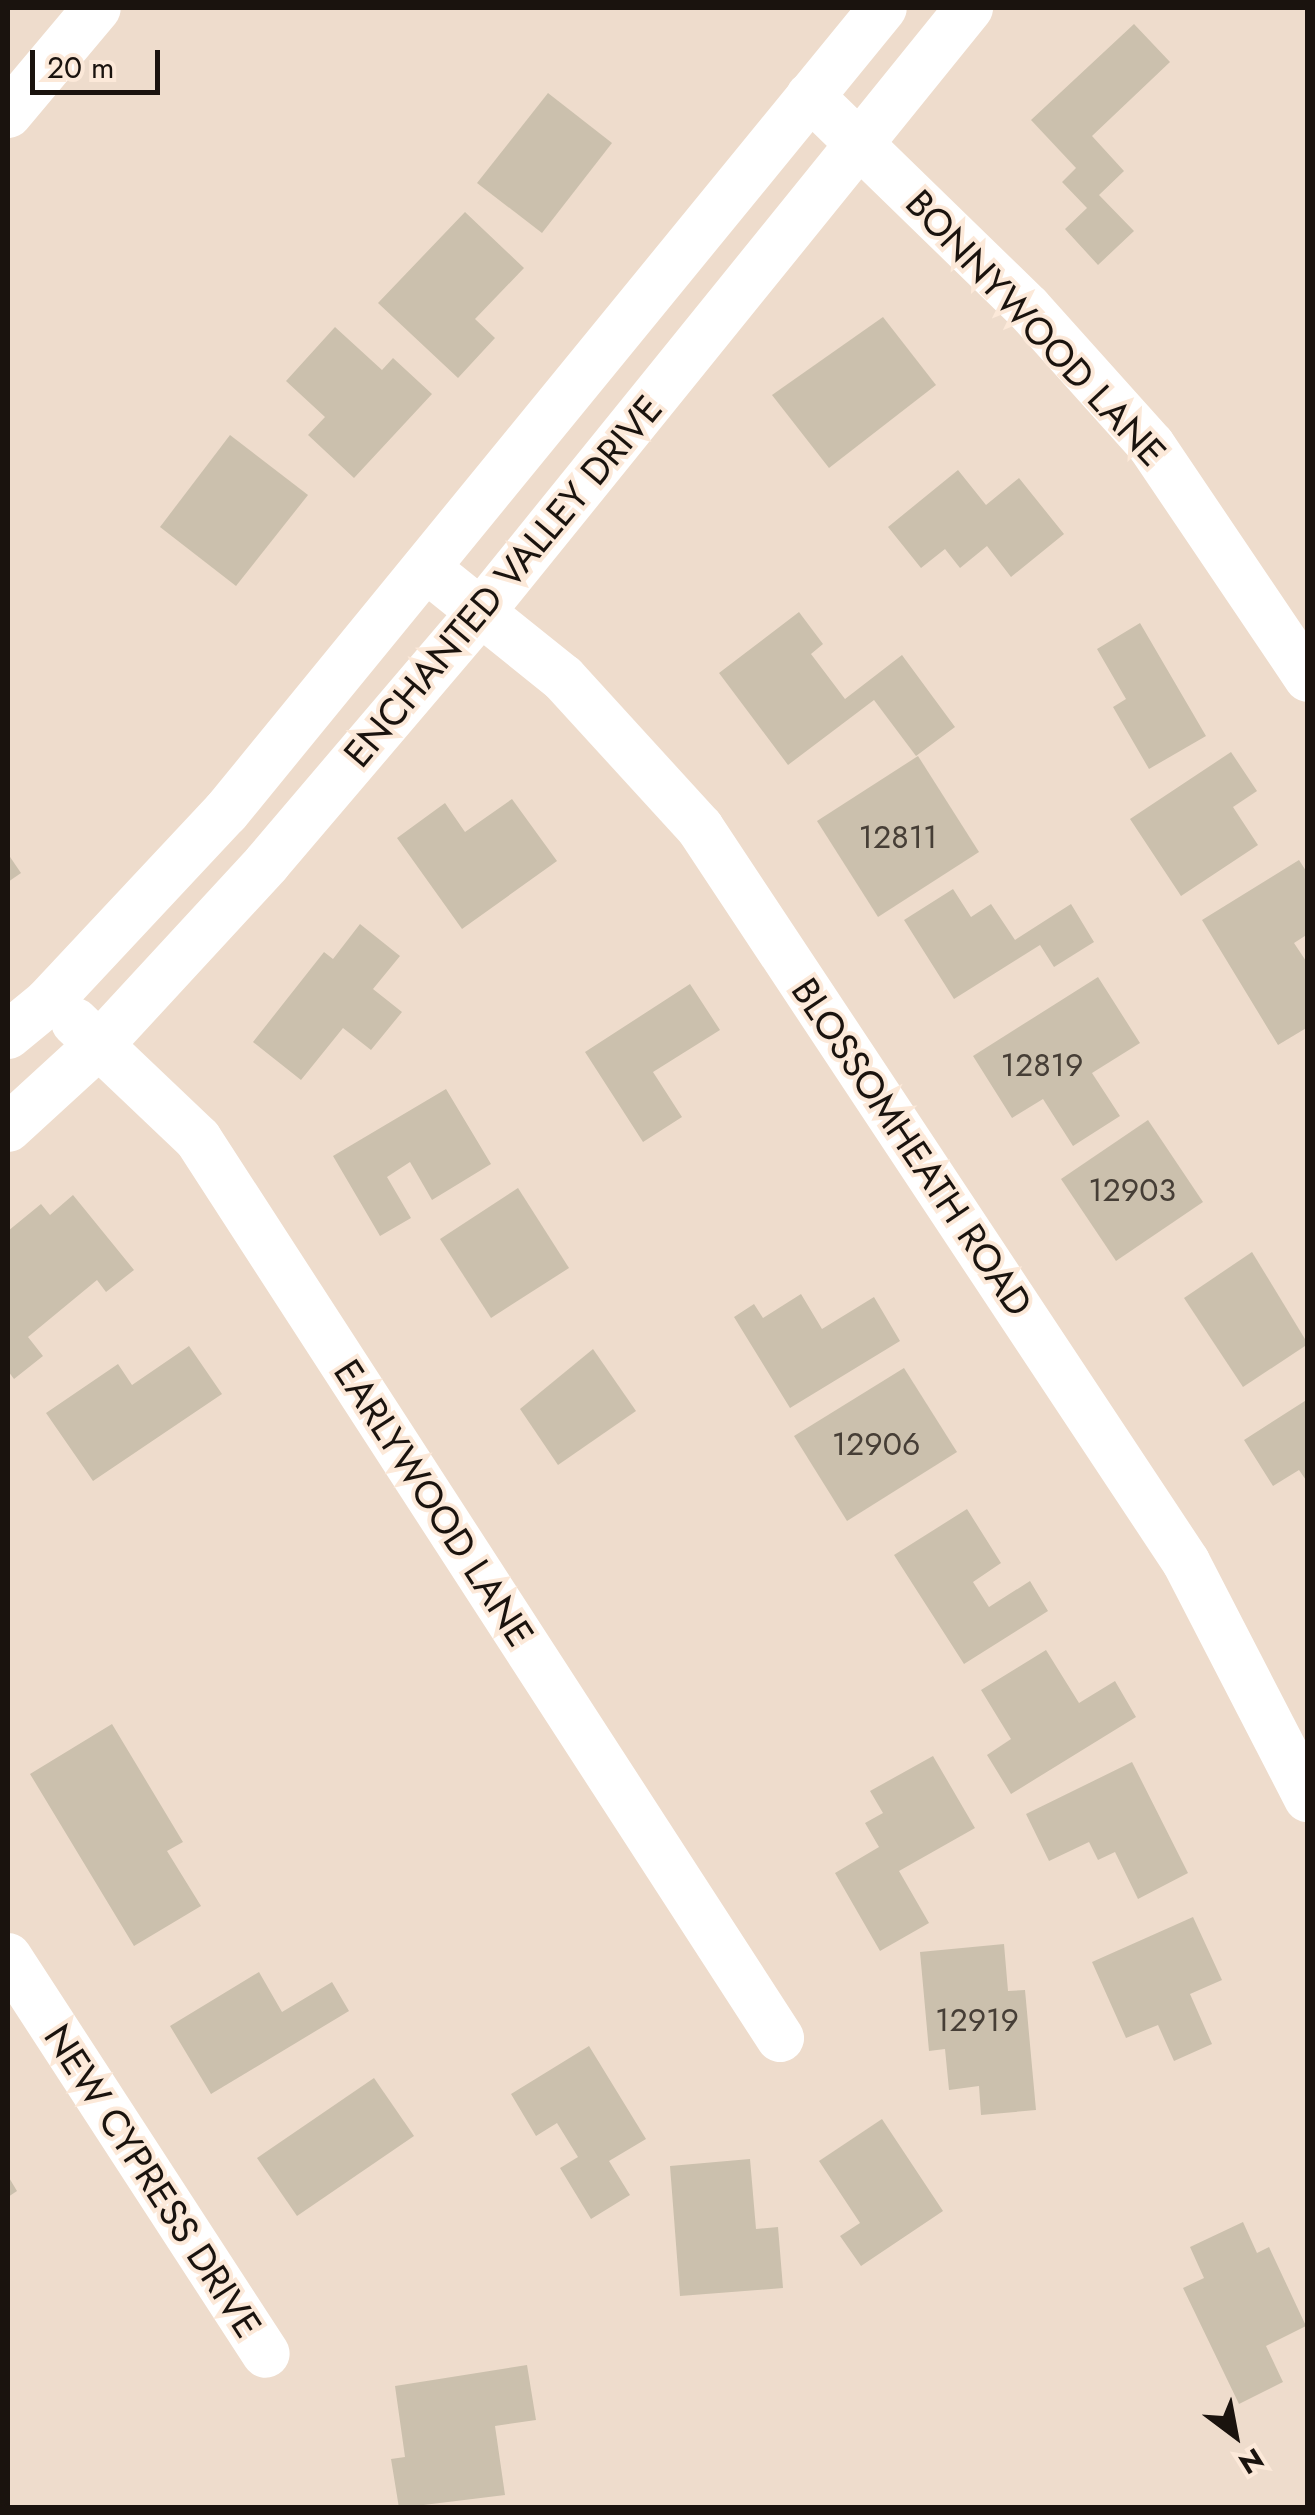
<!DOCTYPE html>
<html>
<head>
<meta charset="utf-8">
<style>
  body { margin:0 }
  #map { position:relative; width:1315px; height:2515px; overflow:hidden; background:#eedccc; font-family:Jost,sans-serif }
  div>[style] { position:absolute }
  .building>* { inset:0; background:#cbc0ad }
  .minor>* { height:48px; margin:-24px; padding:0 24px; transform-origin:24px; border-radius:24px; background:#fff }
  span { translate:-50% -50%; white-space:nowrap; text-align:center; line-height:1.15; -webkit-text-stroke:8px #fce9d9; paint-order:stroke }
  .number-label { font-size:32px; color:#463e36 }
  .number-label span { -webkit-text-stroke-width:0 }
  .street-label { font-size:38px; color:#1a130e }
  .frame { position:absolute; inset:0; border:10px solid #1a130e; pointer-events:none }
  .north { position:absolute; left:1185px; top:2385px; width:100px; height:100px; -webkit-text-stroke:8px #fce9d9; paint-order:stroke; rotate:148deg; font-size:28px; font-weight:700; line-height:40px; text-align:center; color:#1a130e }
  .north::after { content:''; display:block; margin:auto; width:35px; height:45px; background:#1a130e; clip-path:polygon(50% 0,100% 100%,50% 72%,0 100%) }
  .scale { position:absolute; left:30px; top:50px; width:130px; height:45px; box-sizing:border-box; border:5px solid #1a130e; border-top:0; padding-left:12px; font-size:30px; line-height:35px; white-space:nowrap; color:#1a130e; -webkit-text-stroke:8px #fce9d9; paint-order:stroke }
</style>
</head>
<body>
<div id="map">
  <div class="building">
    <i style="clip-path:polygon(1134px 24px,1170px 62px,1092px 136px,1124px 171px,1099px 195px,1134px 231px,1098px 265px,1065px 229px,1087px 208px,1062px 182px,1076px 168px,1031px 120px)"></i>
    <i style="clip-path:polygon(548px 93px,612px 143px,542px 233px,477px 183px)"></i>
    <i style="clip-path:polygon(465px 212px,524px 268px,475px 319px,495px 338px,458px 378px,378px 303px)"></i>
    <i style="clip-path:polygon(883px 317px,936px 385px,829px 468px,772px 395px)"></i>
    <i style="clip-path:polygon(335px 327px,382px 370px,393px 358px,432px 394px,354px 478px,308px 435px,325px 417px,286px 381px)"></i>
    <i style="clip-path:polygon(230px 435px,308px 495px,236px 586px,160px 527px)"></i>
    <i style="clip-path:polygon(958px 470px,986px 505px,1019px 478px,1064px 534px,1011px 577px,987px 546px,960px 568px,945px 549px,921px 568px,888px 527px)"></i>
    <i style="clip-path:polygon(799px 612px,823px 644px,811px 654px,845px 699px,902px 655px,955px 727px,916px 756px,874px 700px,788px 765px,719px 673px)"></i>
    <i style="clip-path:polygon(1140px 623px,1206px 736px,1149px 769px,1113px 707px,1126px 699px,1097px 649px)"></i>
    <i style="clip-path:polygon(1231px 752px,1257px 791px,1233px 807px,1258px 845px,1181px 896px,1130px 819px)"></i>
    <i style="clip-path:polygon(918px 756px,979px 852px,878px 917px,817px 821px)"></i>
    <i style="clip-path:polygon(512px 799px,557px 861px,462px 929px,397px 838px,445px 803px,465px 832px)"></i>
    <i style="clip-path:polygon(8px 854px,21px 873px,8px 882px)"></i>
    <i style="clip-path:polygon(1299px 860px,1308px 874px,1308px 934px,1294px 943px,1308px 964px,1308px 1027px,1278px 1045px,1202px 920px)"></i>
    <i style="clip-path:polygon(953px 889px,971px 917px,991px 904px,1015px 940px,1071px 904px,1094px 942px,1054px 967px,1040px 945px,954px 999px,904px 920px)"></i>
    <i style="clip-path:polygon(360px 924px,400px 956px,373px 989px,402px 1012px,371px 1050px,343px 1028px,301px 1080px,253px 1042px,324px 952px,333px 959px)"></i>
    <i style="clip-path:polygon(1098px 977px,1140px 1043px,1092px 1073px,1120px 1116px,1073px 1146px,1043px 1099px,1012px 1118px,973px 1056px)"></i>
    <i style="clip-path:polygon(690px 984px,720px 1030px,653px 1072px,682px 1117px,643px 1142px,585px 1052px)"></i>
    <i style="clip-path:polygon(446px 1089px,491px 1164px,432px 1200px,410px 1162px,387px 1177px,411px 1218px,380px 1236px,333px 1156px)"></i>
    <i style="clip-path:polygon(1148px 1120px,1203px 1202px,1116px 1261px,1061px 1179px)"></i>
    <i style="clip-path:polygon(518px 1188px,569px 1268px,491px 1318px,440px 1239px)"></i>
    <i style="clip-path:polygon(73px 1195px,134px 1270px,106px 1292px,97px 1280px,28px 1337px,43px 1356px,14px 1379px,8px 1371px,8px 1231px,41px 1204px,50px 1215px)"></i>
    <i style="clip-path:polygon(1252px 1252px,1308px 1344px,1243px 1387px,1184px 1298px)"></i>
    <i style="clip-path:polygon(801px 1294px,822px 1329px,874px 1297px,900px 1341px,790px 1408px,734px 1317px,754px 1304px,763px 1318px)"></i>
    <i style="clip-path:polygon(189px 1346px,222px 1394px,93px 1481px,46px 1413px,118px 1364px,132px 1385px)"></i>
    <i style="clip-path:polygon(593px 1349px,636px 1411px,558px 1465px,520px 1409px)"></i>
    <i style="clip-path:polygon(904px 1368px,957px 1452px,847px 1521px,794px 1436px)"></i>
    <i style="clip-path:polygon(1308px 1399px,1308px 1483px,1299px 1470px,1273px 1486px,1244px 1440px)"></i>
    <i style="clip-path:polygon(967px 1509px,1001px 1563px,973px 1582px,989px 1607px,1030px 1581px,1048px 1611px,964px 1664px,894px 1555px)"></i>
    <i style="clip-path:polygon(1046px 1650px,1079px 1703px,1115px 1681px,1136px 1717px,1011px 1794px,987px 1755px,1011px 1739px,981px 1690px)"></i>
    <i style="clip-path:polygon(112px 1724px,183px 1842px,167px 1851px,201px 1906px,134px 1946px,30px 1774px)"></i>
    <i style="clip-path:polygon(933px 1756px,975px 1828px,899px 1871px,929px 1923px,880px 1951px,835px 1873px,879px 1847px,865px 1823px,883px 1813px,870px 1791px)"></i>
    <i style="clip-path:polygon(1132px 1762px,1188px 1873px,1138px 1899px,1115px 1852px,1098px 1860px,1089px 1842px,1049px 1861px,1026px 1814px)"></i>
    <i style="clip-path:polygon(1193px 1917px,1222px 1980px,1190px 1994px,1212px 2044px,1174px 2061px,1158px 2025px,1126px 2038px,1092px 1962px)"></i>
    <i style="clip-path:polygon(1004px 1944px,1008px 1991px,1025px 1990px,1036px 2110px,981px 2115px,979px 2086px,949px 2090px,945px 2049px,929px 2051px,920px 1952px)"></i>
    <i style="clip-path:polygon(259px 1972px,282px 2012px,332px 1982px,349px 2011px,211px 2094px,170px 2026px)"></i>
    <i style="clip-path:polygon(589px 2046px,646px 2139px,609px 2161px,630px 2195px,591px 2219px,560px 2168px,578px 2157px,557px 2123px,536px 2136px,511px 2094px)"></i>
    <i style="clip-path:polygon(374px 2078px,414px 2136px,297px 2216px,257px 2158px)"></i>
    <i style="clip-path:polygon(882px 2119px,943px 2211px,861px 2266px,840px 2236px,860px 2223px,819px 2161px)"></i>
    <i style="clip-path:polygon(750px 2159px,756px 2229px,778px 2227px,783px 2288px,680px 2296px,670px 2166px)"></i>
    <i style="clip-path:polygon(8px 2176px,17px 2191px,8px 2197px)"></i>
    <i style="clip-path:polygon(1243px 2222px,1257px 2253px,1269px 2247px,1306px 2326px,1266px 2346px,1283px 2382px,1239px 2404px,1183px 2288px,1204px 2278px,1190px 2247px)"></i>
    <i style="clip-path:polygon(527px 2365px,536px 2420px,495px 2426px,505px 2495px,399px 2508px,391px 2459px,405px 2457px,395px 2386px)"></i>
  </div>
  <div class="minor">
    <i style="left:810px;top:96px;width:304px;rotate:44.2deg"></i>
    <i style="left:1028px;top:308px;width:184px;rotate:48.1deg"></i>
    <i style="left:1151px;top:445px;width:281px;rotate:56deg"></i>
    <i style="left:8px;top:114px;width:138px;rotate:-50deg"></i>
    <i style="left:426px;top:568px;width:176px;rotate:38.8deg"></i>
    <i style="left:563px;top:678px;width:203px;rotate:47.6deg"></i>
    <i style="left:700px;top:828px;width:880px;rotate:56.49deg"></i>
    <i style="left:1186px;top:1562px;width:266px;rotate:62.7deg"></i>
    <i style="left:75px;top:1022px;width:170px;rotate:43.6deg"></i>
    <i style="left:198px;top:1139px;width:1071px;rotate:57.08deg"></i>
    <i style="left:8px;top:1035px;width:52px;rotate:-39.5deg"></i>
    <i style="left:48px;top:1002px;width:260px;rotate:-46.9deg"></i>
    <i style="left:226px;top:812px;width:1038px;rotate:-50.75deg"></i>
    <i style="left:8px;top:1128px;width:127px;rotate:-42.5deg"></i>
    <i style="left:102px;top:1042px;width:243px;rotate:-47.3deg"></i>
    <i style="left:267px;top:863px;width:328px;rotate:-49.6deg"></i>
    <i style="left:480px;top:613px;width:778px;rotate:-51.05deg"></i>
    <i style="left:8px;top:1957px;width:473px;rotate:57deg"></i>
  </div>
  <div class="number-label">
    <span style="left:898px;top:837px">12811</span>
    <span style="left:1042px;top:1065px">12819</span>
    <span style="left:1132px;top:1190px">12903</span>
    <span style="left:876px;top:1444px">12906</span>
    <span style="left:977px;top:2020px">12919</span>
  </div>
  <div class="street-label">
    <span style="left:1036px;top:328px;rotate:47deg">BONNYWOOD LANE</span>
    <span style="left:503px;top:581px;rotate:-50deg">ENCHANTED VALLEY DRIVE</span>
    <span style="left:912px;top:1147px;rotate:56deg">BLOSSOMHEATH ROAD</span>
    <span style="left:434px;top:1503px;rotate:57deg">EARLYWOOD LANE</span>
    <span style="left:153px;top:2181px;rotate:57deg">NEW CYPRESS DRIVE</span>
  </div>
  <div class="frame"></div>
  <div class="north">N</div>
  <div class="scale">20 m</div>
</div>
</body>
</html>
